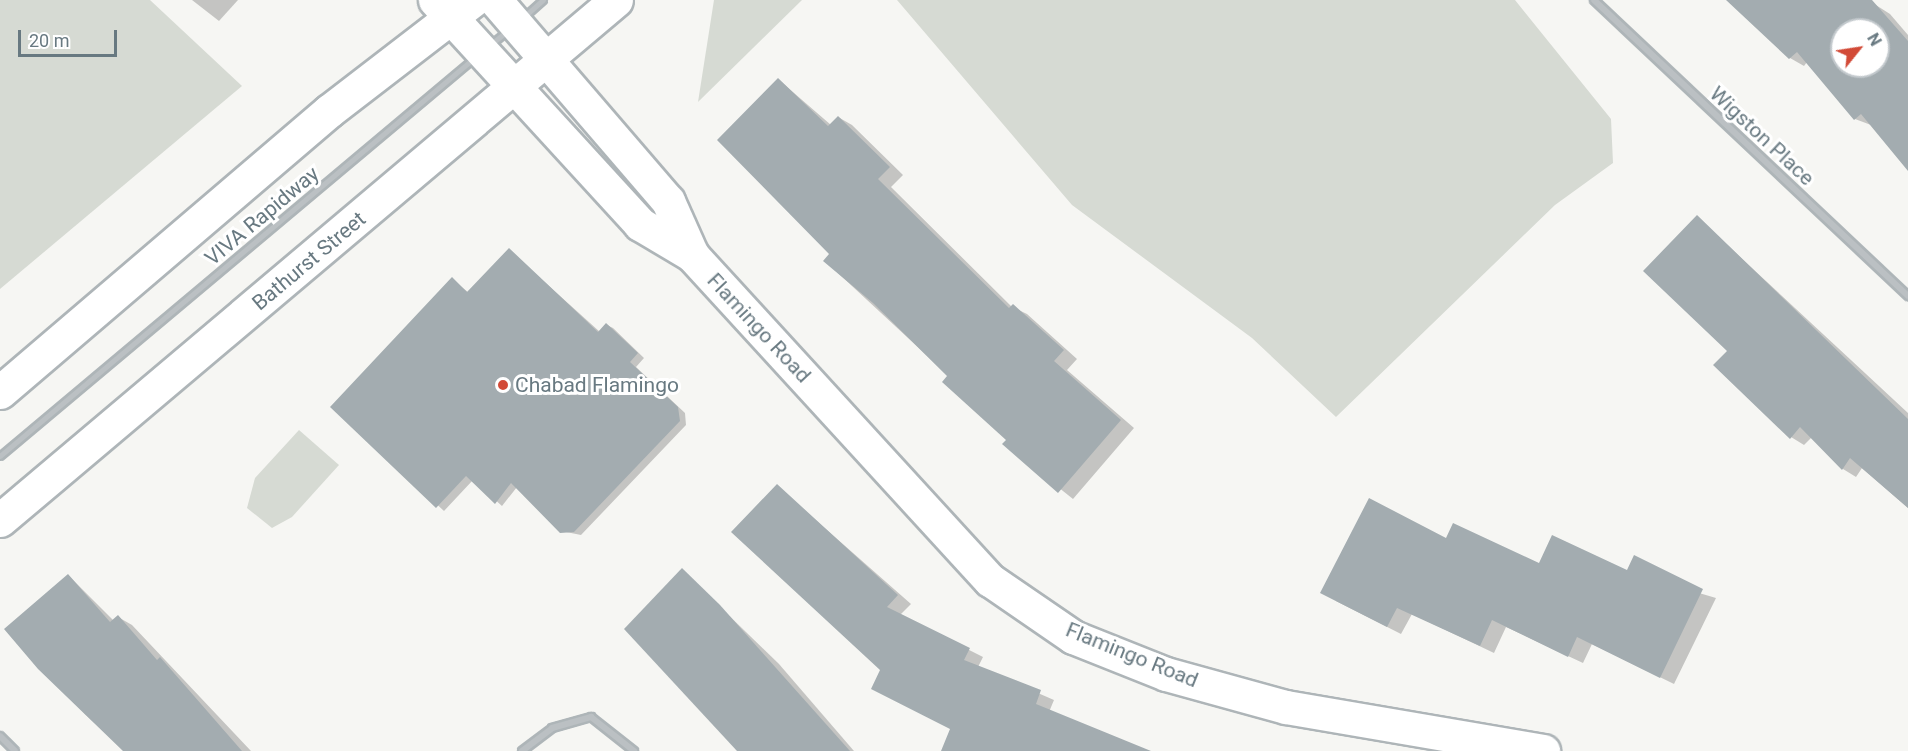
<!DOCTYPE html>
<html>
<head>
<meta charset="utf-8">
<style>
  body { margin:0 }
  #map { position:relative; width:1908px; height:751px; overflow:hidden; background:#f6f6f3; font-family:Roboto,sans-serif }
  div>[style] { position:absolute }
  .green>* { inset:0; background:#d6dad3 }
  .shadow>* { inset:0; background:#0003 }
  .building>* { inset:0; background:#a3acb0 }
  .roads { filter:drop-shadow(2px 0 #aeb5b8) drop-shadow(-2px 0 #aeb5b8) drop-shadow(0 2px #aeb5b8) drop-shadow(0 -2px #aeb5b8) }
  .lane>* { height:4.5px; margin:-2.25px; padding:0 2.25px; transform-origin:2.25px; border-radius:2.25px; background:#bbc0c3 }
  .street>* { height:6px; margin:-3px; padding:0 3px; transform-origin:3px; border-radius:3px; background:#bbc0c3 }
  .secondary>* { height:33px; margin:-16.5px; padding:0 16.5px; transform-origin:16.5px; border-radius:16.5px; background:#fff }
  .dots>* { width:16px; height:16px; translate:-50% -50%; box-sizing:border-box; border:3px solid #fff; border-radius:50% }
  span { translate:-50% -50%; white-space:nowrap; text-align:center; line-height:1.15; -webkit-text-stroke:6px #fff; paint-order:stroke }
  .street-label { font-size:21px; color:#687981 }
  .poi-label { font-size:21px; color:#687981 }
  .left { translate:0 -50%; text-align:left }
  .north { position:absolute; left:1830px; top:18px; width:60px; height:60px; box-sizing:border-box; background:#fff; border:2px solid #c3c9cd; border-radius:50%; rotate:60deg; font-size:16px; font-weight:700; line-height:24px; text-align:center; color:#687981 }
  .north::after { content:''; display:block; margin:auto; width:21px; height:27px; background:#d24a37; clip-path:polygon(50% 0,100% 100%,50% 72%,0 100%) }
  .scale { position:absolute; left:18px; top:30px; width:99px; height:27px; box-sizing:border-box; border:3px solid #687981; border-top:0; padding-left:8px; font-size:18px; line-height:21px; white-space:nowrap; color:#687981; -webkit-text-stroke:4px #fff; paint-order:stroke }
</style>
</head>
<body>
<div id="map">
  <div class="green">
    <i style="clip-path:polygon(0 0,150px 0,242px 86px,0 289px)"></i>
    <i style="clip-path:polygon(714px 0,802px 0,698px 102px)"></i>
    <i style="clip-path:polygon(897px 0,1515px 0,1611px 119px,1613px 163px,1555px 205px,1336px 417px,1252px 338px,1072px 205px)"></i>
    <i style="clip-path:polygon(299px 430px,339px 465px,292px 517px,272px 528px,247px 508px,255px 478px)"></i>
  </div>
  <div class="shadow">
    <i style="clip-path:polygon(192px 0,238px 0,219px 21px)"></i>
    <i style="clip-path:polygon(evenodd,1728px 0,1868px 0,1890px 14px,1908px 35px,1908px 168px,1871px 125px,1855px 119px,1807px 62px,1804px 66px,1790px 58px,1728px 0,1842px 30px,1878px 30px,1878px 66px,1842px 66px,1842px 30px)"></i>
    <i style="clip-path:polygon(779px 80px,831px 125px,838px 117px,852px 125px,903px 175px,891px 187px,1012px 307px,1027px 314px,1077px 359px,1067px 370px,1134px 428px,1073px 499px,1004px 444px,1008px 440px,949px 376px,825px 261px,831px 254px)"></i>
    <i style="clip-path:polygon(1697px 217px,1908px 413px,1908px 508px,1862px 468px,1856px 477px,1843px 469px,1812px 437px,1804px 445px,1791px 437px,1729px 351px)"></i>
    <i style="clip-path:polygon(509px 250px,600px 332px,607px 325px,613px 328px,644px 358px,636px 367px,685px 413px,686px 425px,581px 535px,561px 531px,517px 487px,502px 506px,473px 480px,444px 511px,332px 407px,452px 279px,469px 293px)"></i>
    <i style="clip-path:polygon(777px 486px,911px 604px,900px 615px,983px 657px,978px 667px,1054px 700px,1049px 712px,1143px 751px,942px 751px,951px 729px,882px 670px)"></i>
    <i style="clip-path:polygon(1447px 540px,1540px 565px,1628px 572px,1716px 598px,1674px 684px,1592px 644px,1583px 663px,1506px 627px,1494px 653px,1412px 614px,1401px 634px,1336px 601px)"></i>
    <i style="clip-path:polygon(682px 570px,779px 664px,854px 751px,739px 751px)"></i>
    <i style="clip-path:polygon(69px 576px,114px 621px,118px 617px,132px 625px,251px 751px,125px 751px,85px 714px,7px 630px)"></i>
  </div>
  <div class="building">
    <i style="clip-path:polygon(evenodd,1726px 0,1872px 0,1908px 41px,1908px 171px,1861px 114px,1854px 120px,1797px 52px,1789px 59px,1726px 0,1842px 30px,1878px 30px,1878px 66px,1842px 66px,1842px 30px)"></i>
    <i style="clip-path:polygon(778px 78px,828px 126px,838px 116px,890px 167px,878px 179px,1009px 308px,1013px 304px,1064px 350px,1054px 361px,1121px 420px,1058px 493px,1002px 444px,1006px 440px,942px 382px,947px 376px,873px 303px,823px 261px,829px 254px,717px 140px)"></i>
    <i style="clip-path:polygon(1697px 215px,1908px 419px,1908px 508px,1850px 458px,1842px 470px,1800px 427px,1790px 439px,1713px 365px,1727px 351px,1643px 271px)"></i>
    <i style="clip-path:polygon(509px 248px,598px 332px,606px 323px,638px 353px,630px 362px,678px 407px,680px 421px,574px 532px,560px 533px,511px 483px,495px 504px,466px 476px,436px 508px,330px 407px,452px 277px,467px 292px)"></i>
    <i style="clip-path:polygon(777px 484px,898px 595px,887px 607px,970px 648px,964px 660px,1041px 690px,1036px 704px,1151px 751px,941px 751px,950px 729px,871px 689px,880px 670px,731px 532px)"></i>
    <i style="clip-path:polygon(1369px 498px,1446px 538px,1453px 523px,1539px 563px,1552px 535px,1627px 570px,1634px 555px,1703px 589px,1660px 678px,1577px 637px,1568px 657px,1492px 620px,1480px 646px,1397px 608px,1387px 627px,1320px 593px)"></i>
    <i style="clip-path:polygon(682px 568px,720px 605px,850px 751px,737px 751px,624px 629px)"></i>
    <i style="clip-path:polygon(68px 574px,110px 622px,118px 615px,157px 660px,160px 657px,242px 751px,123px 751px,38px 669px,4px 629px)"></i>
  </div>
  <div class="roads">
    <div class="lane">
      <i style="left:525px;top:16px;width:24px;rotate:-42deg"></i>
      <i style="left:490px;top:45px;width:22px;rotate:-39deg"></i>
      <i style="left:0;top:456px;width:616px;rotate:-40deg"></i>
    </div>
    <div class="street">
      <i style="left:1594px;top:0;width:432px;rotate:43.3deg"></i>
      <i style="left:0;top:736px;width:21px;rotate:45deg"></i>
      <i style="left:522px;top:751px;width:38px;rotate:-37deg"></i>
      <i style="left:552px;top:728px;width:41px;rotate:-15.8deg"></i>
      <i style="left:591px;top:717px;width:55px;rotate:38.3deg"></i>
    </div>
    <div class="secondary">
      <i style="left:435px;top:0;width:304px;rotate:47.5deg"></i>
      <i style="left:640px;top:224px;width:61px;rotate:30.8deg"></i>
      <i style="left:692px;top:255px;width:441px;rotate:47.5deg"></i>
      <i style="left:990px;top:580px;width:101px;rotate:34.5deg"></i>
      <i style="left:1073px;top:637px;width:100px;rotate:21.7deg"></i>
      <i style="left:1166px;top:674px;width:124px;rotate:15.4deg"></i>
      <i style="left:1286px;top:707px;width:261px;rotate:9.7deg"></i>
      <i style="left:495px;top:0;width:265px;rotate:49.3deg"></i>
      <i style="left:668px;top:201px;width:59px;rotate:66deg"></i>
      <i style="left:0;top:392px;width:433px;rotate:-40.5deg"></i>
      <i style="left:329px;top:111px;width:182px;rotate:-37.6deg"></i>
      <i style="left:0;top:520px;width:806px;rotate:-40.17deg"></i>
    </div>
  </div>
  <div class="dots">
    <i style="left:503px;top:385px;background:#d24a37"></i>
  </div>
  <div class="street-label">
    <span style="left:1762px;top:136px;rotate:43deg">Wigston Place</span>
    <span style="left:262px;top:216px;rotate:-40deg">VIVA Rapidway</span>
    <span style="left:309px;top:261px;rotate:-40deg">Bathurst Street</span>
    <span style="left:759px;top:328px;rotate:47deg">Flamingo Road</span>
    <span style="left:1132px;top:655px;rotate:22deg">Flamingo Road</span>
  </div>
  <div class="poi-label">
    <span class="left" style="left:515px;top:385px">Chabad Flamingo</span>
  </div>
  <div class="north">N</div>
  <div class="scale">20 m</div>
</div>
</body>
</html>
